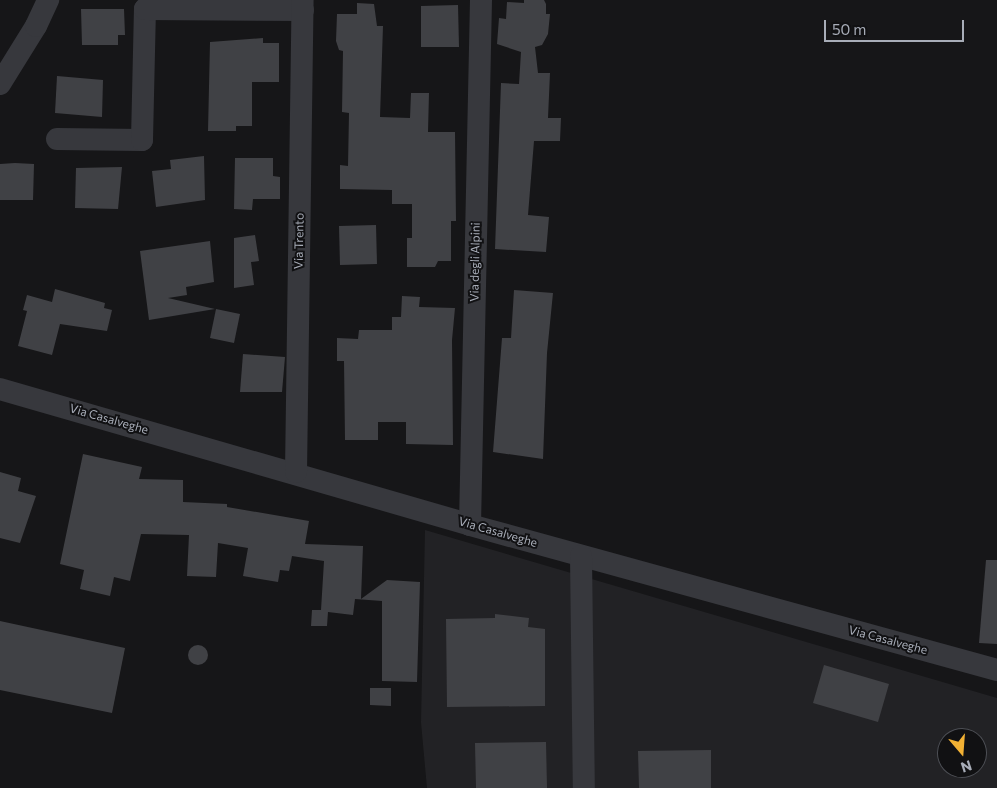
<!DOCTYPE html>
<html>
<head>
<meta charset="utf-8">
<style>
  body { margin:0 }
  #map { position:relative; width:997px; height:788px; overflow:hidden; background:#161618; font-family:Commissioner,sans-serif }
  div>[style] { position:absolute }
  .built>* { inset:0; background:#222225 }
  .building>* { inset:0; background:#404145 }
  .round { border-radius:50% }
  .minor>* { height:22px; margin:-11px; padding:0 11px; transform-origin:11px; border-radius:11px; background:#37383d }
  span { translate:-50% -50%; white-space:nowrap; text-align:center; line-height:1.15; -webkit-text-stroke:4px #111113; paint-order:stroke }
  .street-label { font-size:12px; color:#a8adb8 }
  .north { position:absolute; left:937px; top:728px; width:50px; height:50px; box-sizing:border-box; background:#111113; border:1px solid #4d4f55; border-radius:50%; rotate:162deg; font-size:14px; font-weight:700; line-height:20px; text-align:center; color:#a8adb8 }
  .north::after { content:''; display:block; margin:auto; width:18px; height:22px; background:#f2b134; clip-path:polygon(50% 0,100% 100%,50% 72%,0 100%) }
  .scale { position:absolute; left:824px; top:20px; width:140px; height:22px; box-sizing:border-box; border:2px solid #a8adb8; border-top:0; padding-left:6px; font-size:15px; line-height:18px; white-space:nowrap; color:#a8adb8; -webkit-text-stroke:4px #111113; paint-order:stroke }
</style>
</head>
<body>
<div id="map">
  <div class="built">
    <i style="clip-path:polygon(evenodd,425px 530px,997px 698px,997px 788px,427px 788px,421px 722px,425px 530px,947px 738px,977px 738px,977px 768px,947px 768px,947px 738px)"></i>
  </div>
  <div class="building">
    <i style="clip-path:polygon(524px 0,544px 0,546px 4px,546px 14px,550px 14px,548px 34px,542px 45px,535px 47px,538px 73px,550px 73px,548px 118px,561px 118px,560px 141px,534px 141px,528px 215px,549px 217px,546px 252px,495px 249px,501px 83px,519px 84px,521px 52px,497px 44px,499px 18px,506px 19px,507px 2px,524px 3px)"></i>
    <i style="clip-path:polygon(357px 3px,374px 4px,377px 26px,383px 26px,380px 117px,410px 118px,411px 93px,429px 93px,428px 132px,455px 132px,456px 221px,451px 221px,451px 261px,438px 261px,435px 267px,407px 267px,407px 238px,412px 238px,412px 204px,392px 204px,392px 190px,340px 189px,340px 165px,348px 166px,349px 113px,342px 112px,343px 51px,339px 50px,336px 41px,337px 14px,357px 14px)"></i>
    <i style="clip-path:polygon(458px 5px,459px 47px,421px 47px,421px 6px)"></i>
    <i style="clip-path:polygon(81px 9px,124px 9px,125px 35px,118px 35px,118px 45px,82px 45px)"></i>
    <i style="clip-path:polygon(263px 38px,263px 43px,279px 43px,279px 82px,252px 82px,252px 126px,236px 126px,236px 131px,208px 131px,210px 42px)"></i>
    <i style="clip-path:polygon(57px 76px,103px 80px,102px 117px,55px 113px)"></i>
    <i style="clip-path:polygon(204px 156px,205px 200px,156px 207px,152px 171px,171px 169px,170px 160px)"></i>
    <i style="clip-path:polygon(235px 158px,273px 158px,273px 176px,280px 177px,280px 199px,253px 199px,252px 210px,234px 209px)"></i>
    <i style="clip-path:polygon(15px 163px,34px 164px,33px 200px,0 200px,0 164px)"></i>
    <i style="clip-path:polygon(122px 167px,118px 209px,75px 208px,76px 168px)"></i>
    <i style="clip-path:polygon(376px 225px,377px 264px,340px 265px,339px 226px)"></i>
    <i style="clip-path:polygon(255px 235px,259px 261px,251px 262px,254px 285px,234px 288px,234px 238px)"></i>
    <i style="clip-path:polygon(210px 241px,214px 282px,186px 287px,187px 295px,168px 298px,215px 309px,149px 320px,140px 251px)"></i>
    <i style="clip-path:polygon(55px 289px,105px 303px,104px 308px,112px 310px,107px 331px,60px 324px,52px 355px,18px 346px,27px 311px,23px 310px,27px 295px,52px 302px)"></i>
    <i style="clip-path:polygon(514px 290px,553px 293px,547px 353px,543px 459px,493px 452px,502px 338px,511px 338px)"></i>
    <i style="clip-path:polygon(402px 296px,420px 297px,419px 307px,455px 308px,452px 340px,453px 445px,406px 444px,406px 422px,378px 422px,378px 440px,345px 440px,344px 361px,337px 361px,337px 338px,358px 339px,359px 330px,392px 330px,392px 317px,401px 317px)"></i>
    <i style="clip-path:polygon(216px 309px,240px 314px,234px 343px,210px 338px)"></i>
    <i style="clip-path:polygon(243px 354px,285px 357px,282px 392px,240px 392px)"></i>
    <i style="clip-path:polygon(83px 454px,142px 467px,139px 479px,183px 480px,183px 502px,227px 504px,227px 507px,309px 521px,305px 544px,363px 546px,361px 599px,387px 580px,420px 582px,417px 682px,382px 681px,382px 601px,355px 599px,353px 615px,328px 612px,327px 626px,311px 626px,312px 610px,321px 610px,324px 561px,292px 556px,289px 571px,280px 570px,278px 582px,243px 576px,248px 548px,218px 543px,216px 577px,187px 576px,189px 535px,141px 534px,130px 581px,114px 577px,110px 596px,80px 589px,84px 570px,60px 564px)"></i>
    <i style="clip-path:polygon(0 472px,21px 478px,18px 491px,36px 496px,20px 543px,0 538px)"></i>
    <i style="clip-path:polygon(986px 560px,997px 560px,997px 644px,979px 643px)"></i>
    <i style="clip-path:polygon(495px 614px,529px 618px,528px 627px,545px 629px,545px 706px,447px 707px,446px 619px,495px 618px)"></i>
    <i style="clip-path:polygon(0 621px,125px 648px,112px 713px,0 690px)"></i>
    <i class="round" style="left:188px;top:645px;width:20px;height:20px"></i>
    <i style="clip-path:polygon(824px 665px,889px 684px,878px 722px,813px 703px)"></i>
    <i style="clip-path:polygon(370px 688px,391px 688px,391px 706px,370px 705px)"></i>
    <i style="clip-path:polygon(546px 742px,547px 788px,476px 788px,475px 743px)"></i>
    <i style="clip-path:polygon(711px 750px,711px 788px,639px 788px,638px 751px)"></i>
  </div>
  <div class="minor">
    <i style="left:0;top:84px;width:68px;rotate:-58.2deg"></i>
    <i style="left:36px;top:26px;width:29px;rotate:-65deg"></i>
    <i style="left:57px;top:139px;width:85px;rotate:0.7deg"></i>
    <i style="left:142px;top:140px;width:131px;rotate:-88.7deg"></i>
    <i style="left:145px;top:9px;width:158px;rotate:0.4deg"></i>
    <i style="left:0;top:389px;width:489px;rotate:16.1deg"></i>
    <i style="left:470px;top:525px;width:547px;rotate:15.38deg"></i>
    <i style="left:296px;top:472px;width:472px;rotate:-89.2deg"></i>
    <i style="left:470px;top:525px;width:525px;rotate:-88.8deg"></i>
    <i style="left:581px;top:556px;width:232px;rotate:89.3deg"></i>
  </div>
  <div class="street-label">
    <span style="left:299px;top:241px;rotate:-89deg">Via Trento</span>
    <span style="left:475px;top:262px;rotate:-89deg">Via degli Alpini</span>
    <span style="left:109px;top:419px;rotate:16deg">Via Casalveghe</span>
    <span style="left:498px;top:532px;rotate:16deg">Via Casalveghe</span>
    <span style="left:888px;top:640px;rotate:15deg">Via Casalveghe</span>
  </div>
  <div class="north">N</div>
  <div class="scale">50 m</div>
</div>
</body>
</html>
